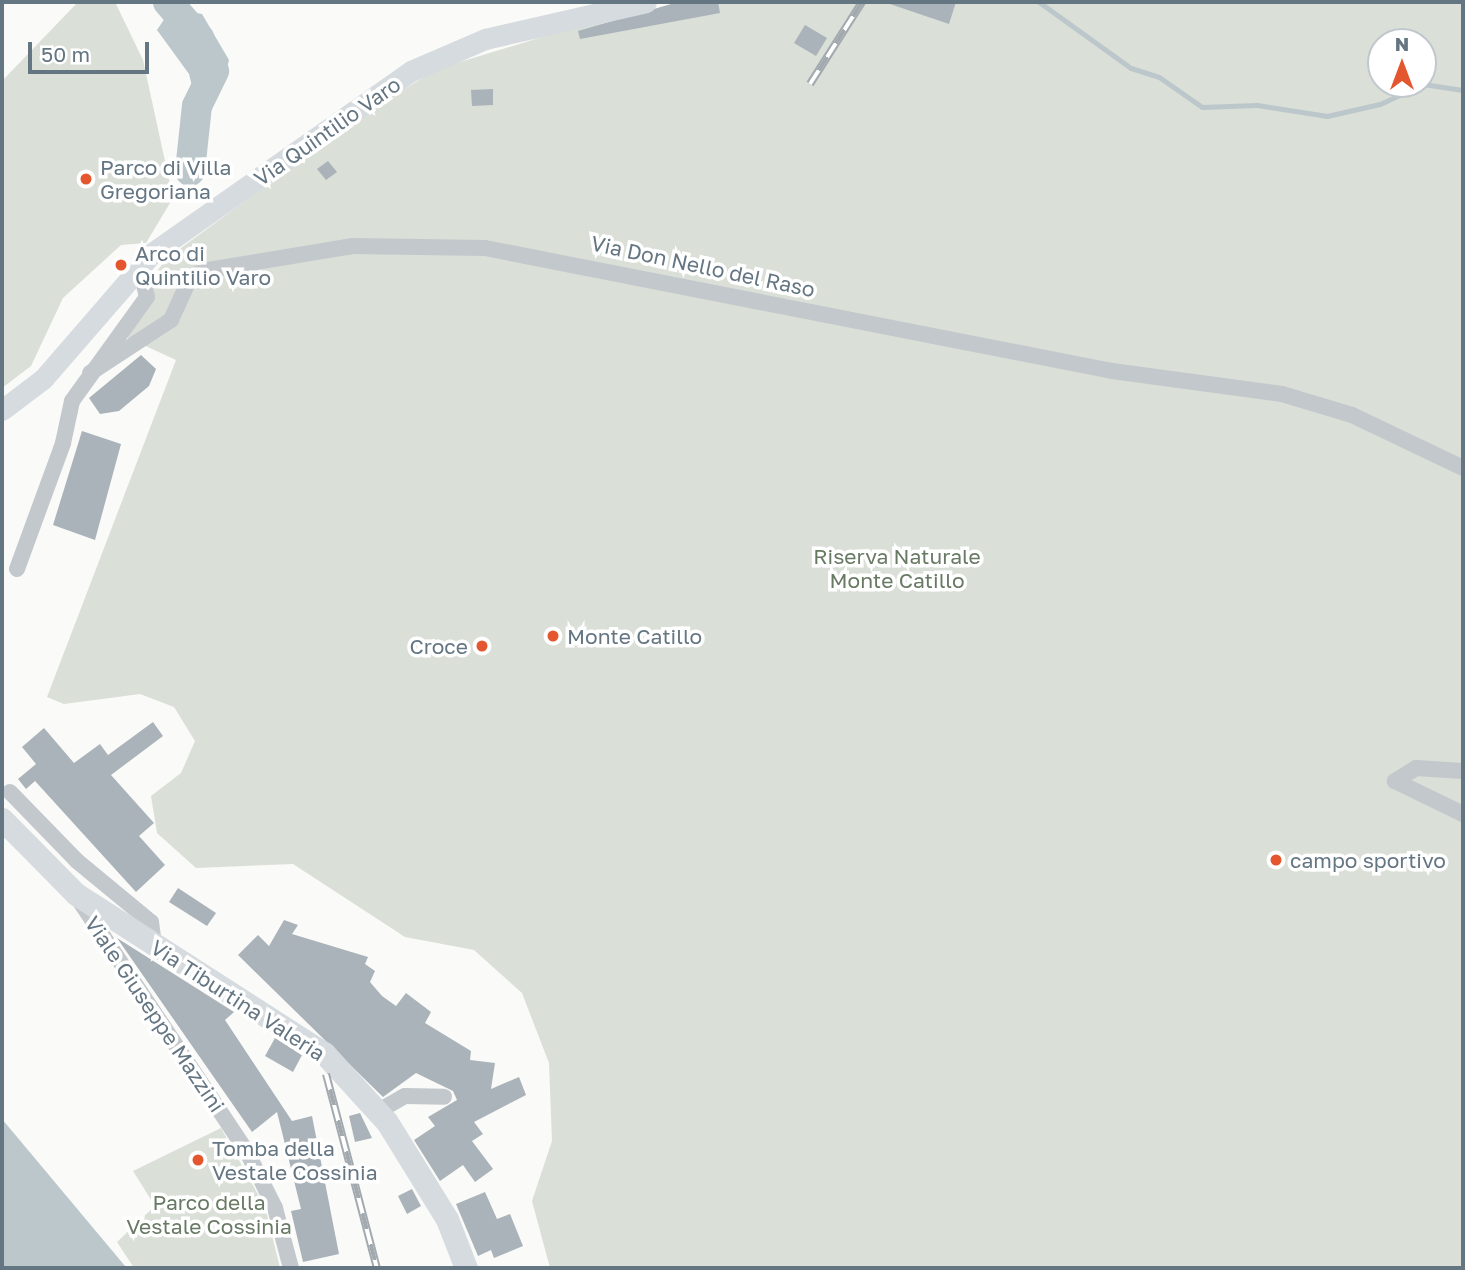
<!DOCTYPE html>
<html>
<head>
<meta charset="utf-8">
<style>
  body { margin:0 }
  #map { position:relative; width:1465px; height:1270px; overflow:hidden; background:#fafaf8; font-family:"Golos Text",sans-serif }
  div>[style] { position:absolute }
  .green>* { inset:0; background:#dadfd7 }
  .water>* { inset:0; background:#bbc7cb }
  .stream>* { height:5px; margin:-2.5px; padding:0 2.5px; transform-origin:2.5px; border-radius:2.5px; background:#bbc7cb }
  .river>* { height:30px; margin:-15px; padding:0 15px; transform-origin:15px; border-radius:15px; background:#bbc7cb }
  .building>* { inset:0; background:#aab3b9 }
  .minor>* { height:16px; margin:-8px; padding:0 8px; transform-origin:8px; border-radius:8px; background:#c3c8cc }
  .secondary>* { height:21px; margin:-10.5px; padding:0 10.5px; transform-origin:10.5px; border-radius:10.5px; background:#d6dbdf }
  .primary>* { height:23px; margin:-11.5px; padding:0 11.5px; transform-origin:11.5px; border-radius:11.5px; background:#d6dbdf }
  .rail>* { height:8px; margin-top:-4px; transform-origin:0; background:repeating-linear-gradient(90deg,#fff 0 16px,#a2aab0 0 32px); box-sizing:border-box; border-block:2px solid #a2aab0 }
  .dots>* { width:19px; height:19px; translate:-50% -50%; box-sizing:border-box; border:4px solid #fff; border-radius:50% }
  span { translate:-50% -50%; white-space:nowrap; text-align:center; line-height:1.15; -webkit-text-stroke:7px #fff; paint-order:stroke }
  .street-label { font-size:21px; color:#657683 }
  .poi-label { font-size:21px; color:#657683 }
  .left { translate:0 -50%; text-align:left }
  .right { translate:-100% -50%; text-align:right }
  .park-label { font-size:21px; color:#687a64 }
  .frame { position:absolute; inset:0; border:4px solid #657683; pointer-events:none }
  .north { position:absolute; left:1367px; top:28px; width:70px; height:70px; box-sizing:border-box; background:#fff; border:2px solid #c1c8cd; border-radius:50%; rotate:0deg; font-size:19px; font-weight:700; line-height:28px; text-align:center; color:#657683 }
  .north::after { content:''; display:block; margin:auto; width:24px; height:32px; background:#e4572e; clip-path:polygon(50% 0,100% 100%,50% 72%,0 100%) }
  .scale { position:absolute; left:28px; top:42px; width:121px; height:32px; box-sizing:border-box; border:4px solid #657683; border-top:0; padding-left:9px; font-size:21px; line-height:24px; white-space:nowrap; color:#657683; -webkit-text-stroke:5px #fff; paint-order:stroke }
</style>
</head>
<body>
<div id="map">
  <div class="green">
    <i style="clip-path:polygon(78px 2px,115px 2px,143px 60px,173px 198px,146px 243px,121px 245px,63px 298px,31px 366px,2px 388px,2px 81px)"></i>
    <i style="clip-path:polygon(evenodd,704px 2px,1463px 2px,1463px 1268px,550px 1268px,532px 1201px,552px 1141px,549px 1063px,522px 993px,474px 950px,405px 937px,293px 864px,196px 868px,157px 833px,151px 796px,181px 773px,195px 741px,174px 707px,140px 694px,64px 704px,47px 697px,176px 360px,113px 331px,166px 259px,364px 114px,437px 69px,552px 34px,704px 2px,1381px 42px,1423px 42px,1423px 84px,1381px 84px,1381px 42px)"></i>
    <i style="clip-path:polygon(221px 1128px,265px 1207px,280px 1268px,134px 1268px,117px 1242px,155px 1206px,133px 1171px)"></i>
  </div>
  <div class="water">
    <i style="clip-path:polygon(171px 9px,202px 14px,229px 60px,222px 87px,197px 106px,189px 74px,157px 30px)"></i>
    <i style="clip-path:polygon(2px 1119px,125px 1266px,125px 1268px,2px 1268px)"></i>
  </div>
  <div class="stream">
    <i style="left:1039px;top:2px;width:113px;rotate:35.7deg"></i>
    <i style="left:1131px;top:68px;width:29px;rotate:18deg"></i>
    <i style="left:1159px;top:77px;width:52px;rotate:34.9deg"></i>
    <i style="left:1202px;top:107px;width:55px;rotate:-2.1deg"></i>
    <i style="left:1257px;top:105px;width:71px;rotate:8.9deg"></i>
    <i style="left:1327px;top:116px;width:54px;rotate:-12.8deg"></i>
    <i style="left:1380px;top:104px;width:47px;rotate:-24.9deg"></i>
    <i style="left:1423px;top:84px;width:40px;rotate:8.5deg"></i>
  </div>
  <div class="river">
    <i style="left:168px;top:2px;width:48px;rotate:49.3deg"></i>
    <i style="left:190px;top:171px;width:65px;rotate:-83.9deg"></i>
    <i style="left:197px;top:106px;width:39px;rotate:-64deg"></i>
  </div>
  <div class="building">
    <i style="clip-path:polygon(678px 2px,718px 2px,720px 13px,580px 39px,578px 31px)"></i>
    <i style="clip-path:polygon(884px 2px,956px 2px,949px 24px)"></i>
    <i style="clip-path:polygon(805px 25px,827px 38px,816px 56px,794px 43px)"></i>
    <i style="clip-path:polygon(493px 89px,493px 105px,472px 106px,471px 90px)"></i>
    <i style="clip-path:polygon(328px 161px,337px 172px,326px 180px,317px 169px)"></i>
    <i style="clip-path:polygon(141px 355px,156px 369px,149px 386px,119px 411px,100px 414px,89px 398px)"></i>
    <i style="clip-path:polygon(82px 431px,121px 444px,95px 540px,53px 525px)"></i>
    <i style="clip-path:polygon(153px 722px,163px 736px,111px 775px,154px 823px,139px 836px,165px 865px,136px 892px,35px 781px,26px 789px,18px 779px,36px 764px,22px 747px,44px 728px,74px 763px,100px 744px,108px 755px)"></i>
    <i style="clip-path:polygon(178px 888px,216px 913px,207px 926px,169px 902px)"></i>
    <i style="clip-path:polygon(284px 920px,298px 925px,292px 934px,368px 957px,365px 964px,375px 971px,370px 982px,382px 996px,396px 1006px,406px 993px,431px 1012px,425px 1023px,471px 1051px,470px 1060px,495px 1063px,491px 1089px,519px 1077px,526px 1095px,474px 1122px,483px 1134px,472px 1141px,493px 1169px,475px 1182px,463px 1165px,440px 1181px,414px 1140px,435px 1126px,428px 1117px,457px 1100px,453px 1091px,416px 1073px,383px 1097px,238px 955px,258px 935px,269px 946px)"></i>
    <i style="clip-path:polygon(117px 938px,234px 1012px,225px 1020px,292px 1121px,312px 1116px,339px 1254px,303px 1262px,291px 1211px,301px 1209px,277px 1112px,252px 1132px)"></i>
    <i style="clip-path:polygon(275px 1038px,302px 1055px,293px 1072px,265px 1056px)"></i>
    <i style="clip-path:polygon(360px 1113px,372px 1138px,355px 1142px,349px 1116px)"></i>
    <i style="clip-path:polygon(412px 1189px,421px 1206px,407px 1214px,398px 1196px)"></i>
    <i style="clip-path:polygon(485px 1192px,497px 1219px,510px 1214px,523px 1246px,494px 1258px,491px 1250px,478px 1256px,456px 1204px)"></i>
  </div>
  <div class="minor">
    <i style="left:90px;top:373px;width:97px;rotate:-33.2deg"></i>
    <i style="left:171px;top:320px;width:48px;rotate:-65.6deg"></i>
    <i style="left:191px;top:276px;width:18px;rotate:-19deg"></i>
    <i style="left:208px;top:270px;width:147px;rotate:-9.4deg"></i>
    <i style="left:353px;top:246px;width:132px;rotate:0.9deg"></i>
    <i style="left:485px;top:248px;width:639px;rotate:11.1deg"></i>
    <i style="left:1112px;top:371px;width:172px;rotate:7.7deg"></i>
    <i style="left:1282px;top:394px;width:73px;rotate:16.7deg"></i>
    <i style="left:1352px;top:415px;width:123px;rotate:25.5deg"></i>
    <i style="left:17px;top:569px;width:134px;rotate:-69.9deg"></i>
    <i style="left:63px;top:443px;width:43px;rotate:-77.9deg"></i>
    <i style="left:72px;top:401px;width:128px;rotate:-54.2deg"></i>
    <i style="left:147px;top:297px;width:33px;rotate:-104deg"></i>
    <i style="left:1463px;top:771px;width:47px;rotate:-176.3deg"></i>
    <i style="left:1416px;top:768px;width:25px;rotate:148deg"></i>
    <i style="left:1395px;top:781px;width:76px;rotate:25.9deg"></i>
    <i style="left:10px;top:792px;width:96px;rotate:45.8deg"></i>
    <i style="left:77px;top:861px;width:96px;rotate:39.5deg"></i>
    <i style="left:151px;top:922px;width:22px;rotate:82deg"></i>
    <i style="left:77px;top:897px;width:304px;rotate:56.3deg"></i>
    <i style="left:246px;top:1150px;width:65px;rotate:63.4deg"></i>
    <i style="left:275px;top:1208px;width:62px;rotate:75.1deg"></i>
    <i style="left:377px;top:1112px;width:32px;rotate:-30deg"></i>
    <i style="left:405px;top:1096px;width:39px;rotate:1deg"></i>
  </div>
  <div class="secondary">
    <i style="left:2px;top:410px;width:51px;rotate:-37.1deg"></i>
    <i style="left:43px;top:379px;width:167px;rotate:-49.1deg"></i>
    <i style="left:152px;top:253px;width:317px;rotate:-35.1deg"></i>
    <i style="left:411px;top:71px;width:81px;rotate:-23.4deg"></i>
    <i style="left:485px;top:39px;width:165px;rotate:-12.9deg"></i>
  </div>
  <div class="primary">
    <i style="left:2px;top:819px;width:105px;rotate:45.4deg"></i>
    <i style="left:76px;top:894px;width:295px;rotate:32.7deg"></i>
    <i style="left:324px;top:1053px;width:93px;rotate:47.6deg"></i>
    <i style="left:387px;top:1122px;width:114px;rotate:58.3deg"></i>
    <i style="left:447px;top:1219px;width:53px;rotate:68.8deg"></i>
  </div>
  <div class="rail">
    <i style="left:810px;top:84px;width:97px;rotate:-57.6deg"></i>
    <i style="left:326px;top:1074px;width:201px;rotate:75.3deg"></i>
  </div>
  <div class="dots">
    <i style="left:86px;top:179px;background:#e4572e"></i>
    <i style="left:121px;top:265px;background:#e4572e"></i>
    <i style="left:553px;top:636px;background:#e4572e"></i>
    <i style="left:482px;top:646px;background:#e4572e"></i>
    <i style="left:1276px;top:860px;background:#e4572e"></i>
    <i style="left:198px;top:1160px;background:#e4572e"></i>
  </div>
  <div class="street-label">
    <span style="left:327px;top:131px;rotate:-35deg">Via Quintilio Varo</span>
    <span style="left:703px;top:266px;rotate:12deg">Via Don Nello del Raso</span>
    <span style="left:238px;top:1000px;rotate:33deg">Via Tiburtina Valeria</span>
    <span style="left:155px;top:1014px;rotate:56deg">Viale Giuseppe Mazzini</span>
  </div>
  <div class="poi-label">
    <span class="left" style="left:100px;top:179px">Parco di Villa<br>Gregoriana</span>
    <span class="left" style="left:135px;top:265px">Arco di<br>Quintilio Varo</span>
    <span class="left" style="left:567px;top:636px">Monte Catillo</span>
    <span class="right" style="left:468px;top:646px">Croce</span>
    <span class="left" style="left:1290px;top:860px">campo sportivo</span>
    <span class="left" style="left:212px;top:1160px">Tomba della<br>Vestale Cossinia</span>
  </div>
  <div class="park-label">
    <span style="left:897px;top:568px">Riserva Naturale<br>Monte Catillo</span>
    <span style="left:209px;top:1214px">Parco della<br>Vestale Cossinia</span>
  </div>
  <div class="frame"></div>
  <div class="north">N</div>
  <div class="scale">50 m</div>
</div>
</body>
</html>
